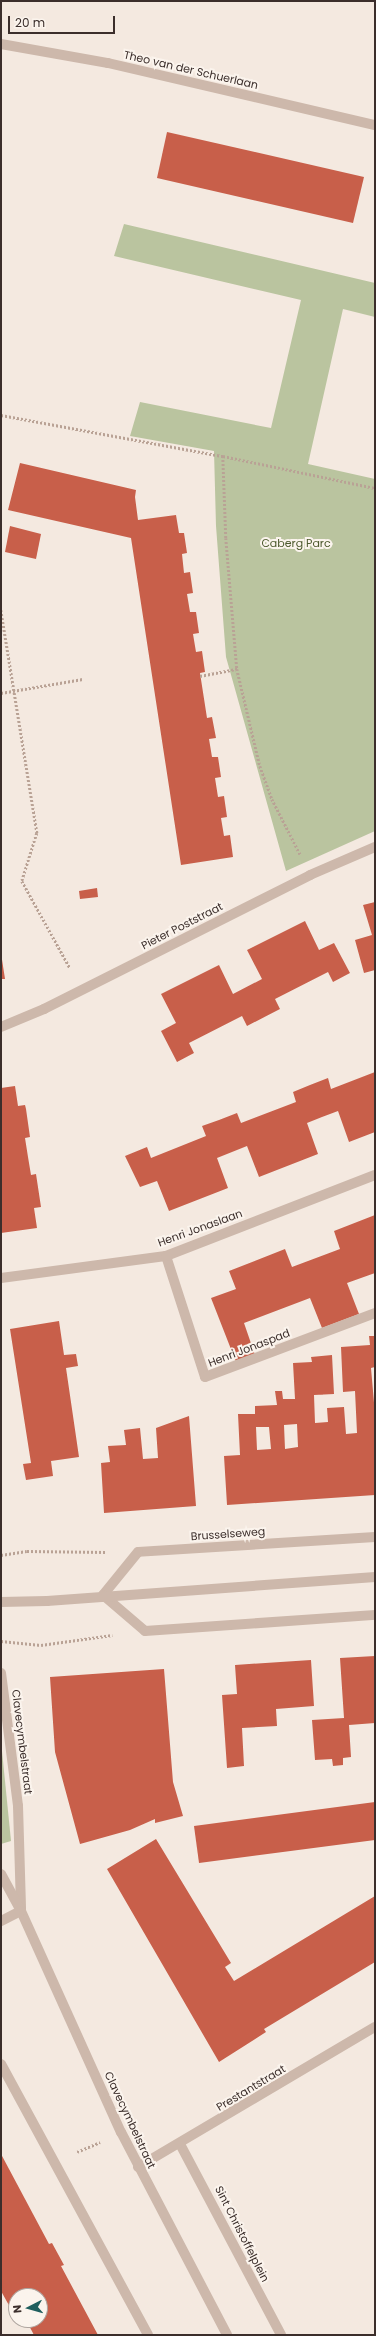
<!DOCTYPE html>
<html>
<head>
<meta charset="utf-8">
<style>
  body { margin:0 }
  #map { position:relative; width:376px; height:2336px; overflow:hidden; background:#f4e9e0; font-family:Poppins,sans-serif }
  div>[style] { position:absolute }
  .green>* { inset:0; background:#bac49f }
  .building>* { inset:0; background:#c85f4a }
  .path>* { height:2.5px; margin-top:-1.25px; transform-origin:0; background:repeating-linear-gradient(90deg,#b9a295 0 2px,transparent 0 4px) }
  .minor>* { height:10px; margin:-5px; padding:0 5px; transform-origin:5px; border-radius:5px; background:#cdb8ab }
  span { translate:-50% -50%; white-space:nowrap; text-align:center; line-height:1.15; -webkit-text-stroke:4px #fbf4ed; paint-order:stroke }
  .street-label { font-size:11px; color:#3b2e2b }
  .park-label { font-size:11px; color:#4d5a2e }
  .frame { position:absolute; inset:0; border:2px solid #3b2e2b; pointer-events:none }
  .north { position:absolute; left:8px; top:2288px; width:40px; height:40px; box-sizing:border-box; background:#fbf4ed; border:1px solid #aea59f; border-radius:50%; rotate:264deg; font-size:11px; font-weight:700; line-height:16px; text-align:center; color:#3b2e2b }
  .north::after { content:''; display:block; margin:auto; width:14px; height:18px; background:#1f5e5d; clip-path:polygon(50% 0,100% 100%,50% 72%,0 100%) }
  .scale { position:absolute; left:8px; top:16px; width:107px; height:18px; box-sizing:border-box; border:2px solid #3b2e2b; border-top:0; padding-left:5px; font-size:12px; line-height:14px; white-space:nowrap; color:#3b2e2b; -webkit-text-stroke:3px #fbf4ed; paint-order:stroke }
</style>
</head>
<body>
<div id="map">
  <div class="green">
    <i style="clip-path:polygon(124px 224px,375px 283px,375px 317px,343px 309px,308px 464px,375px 479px,375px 831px,286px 871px,226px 657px,216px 526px,214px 451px,130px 436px,140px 402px,271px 428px,301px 300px,114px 256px)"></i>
    <i style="clip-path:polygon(1px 1741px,11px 1841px,1px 1844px)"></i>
  </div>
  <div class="building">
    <i style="clip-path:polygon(167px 132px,364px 177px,353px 223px,157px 178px)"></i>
    <i style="clip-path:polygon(20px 463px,136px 490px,135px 497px,138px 520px,176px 515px,179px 533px,184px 533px,187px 553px,182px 554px,184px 573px,190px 572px,193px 593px,187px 594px,190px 612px,196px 612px,199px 633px,193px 634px,196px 652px,202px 651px,205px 672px,200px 673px,207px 718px,212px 717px,216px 738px,209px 739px,212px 757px,218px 757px,221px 777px,215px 778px,218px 797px,224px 796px,227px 817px,221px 818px,224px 836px,230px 835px,233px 857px,181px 865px,131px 538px,8px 510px)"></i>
    <i style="clip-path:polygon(10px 526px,41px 534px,36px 559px,5px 552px)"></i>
    <i style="clip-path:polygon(97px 888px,98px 897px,80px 899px,79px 891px)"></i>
    <i style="clip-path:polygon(375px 902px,375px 970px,364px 973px,355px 940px,372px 935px,363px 905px)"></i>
    <i style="clip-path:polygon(305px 921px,319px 950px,334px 943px,350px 973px,333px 982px,328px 972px,275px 999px,280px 1009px,247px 1026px,242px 1016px,189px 1043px,194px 1053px,177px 1062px,161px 1031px,176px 1023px,161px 994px,219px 965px,233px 994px,262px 979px,247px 950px)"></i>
    <i style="clip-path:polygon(1px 953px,5px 979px,1px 979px)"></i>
    <i style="clip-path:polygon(375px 1072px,375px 1132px,349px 1142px,338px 1111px,322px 1117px,307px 1123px,318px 1154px,259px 1177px,247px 1146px,217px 1158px,228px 1188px,169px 1211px,157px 1181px,140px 1187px,125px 1156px,147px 1147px,151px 1158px,206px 1136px,202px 1126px,219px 1120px,237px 1113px,241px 1123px,296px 1102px,293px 1092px,310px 1085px,328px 1078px,331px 1089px)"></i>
    <i style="clip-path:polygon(15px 1086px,18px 1106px,25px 1105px,26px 1109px,30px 1137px,25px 1138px,28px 1157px,31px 1175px,36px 1174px,41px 1207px,34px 1208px,37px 1228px,1px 1233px,1px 1088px)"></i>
    <i style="clip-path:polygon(375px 1215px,375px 1273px,347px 1283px,359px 1314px,322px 1328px,310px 1298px,244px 1323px,255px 1355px,236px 1362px,211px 1298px,236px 1289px,229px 1271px,285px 1249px,292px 1267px,340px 1249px,334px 1231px)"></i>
    <i style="clip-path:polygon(59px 1321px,64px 1355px,76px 1354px,78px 1366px,66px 1368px,79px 1457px,51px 1461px,53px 1476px,26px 1480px,23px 1464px,31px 1463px,10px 1329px)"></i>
    <i style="clip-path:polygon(evenodd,369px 1336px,375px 1336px,375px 1367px,371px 1368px,375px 1414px,375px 1495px,227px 1505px,224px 1456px,240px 1455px,238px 1414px,255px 1414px,255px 1406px,277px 1405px,275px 1391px,282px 1391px,283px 1399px,295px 1399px,293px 1363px,312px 1362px,311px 1357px,332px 1355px,334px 1394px,314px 1395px,315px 1423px,328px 1422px,327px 1408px,344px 1407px,346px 1434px,357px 1433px,355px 1391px,343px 1392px,341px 1347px,370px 1345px,369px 1336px,297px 1424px,298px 1447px,285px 1449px,284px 1425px,297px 1424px,369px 1336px,256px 1427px,269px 1427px,271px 1449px,257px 1450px,256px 1427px)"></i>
    <i style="clip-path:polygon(189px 1416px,196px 1506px,104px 1513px,101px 1463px,110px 1462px,108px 1446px,126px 1445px,124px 1430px,140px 1428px,143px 1459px,158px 1458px,156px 1428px)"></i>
    <i style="clip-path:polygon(375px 1656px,375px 1723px,349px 1725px,351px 1757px,343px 1758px,343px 1765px,333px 1766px,332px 1759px,315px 1760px,312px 1720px,344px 1718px,340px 1658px)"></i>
    <i style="clip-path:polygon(311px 1660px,314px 1706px,276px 1709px,277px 1726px,242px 1728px,244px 1766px,227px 1768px,222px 1695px,237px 1694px,235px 1665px)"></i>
    <i style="clip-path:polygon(164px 1669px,173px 1782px,183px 1816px,155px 1823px,155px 1819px,130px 1830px,80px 1844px,55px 1752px,50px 1677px)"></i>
    <i style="clip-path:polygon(375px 1802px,375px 1840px,199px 1863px,194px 1826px)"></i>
    <i style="clip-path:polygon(156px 1839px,231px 1963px,225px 1967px,234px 1981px,375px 1896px,375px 1962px,264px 2029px,266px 2032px,219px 2062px,107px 1869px)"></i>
    <i style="clip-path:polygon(1px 2154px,49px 2244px,52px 2243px,64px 2265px,61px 2266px,98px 2335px,34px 2335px,26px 2320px,40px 2320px,40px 2296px,16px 2296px,16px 2318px,1px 2291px)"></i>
  </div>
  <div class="path">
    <i style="left:1px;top:415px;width:226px;rotate:10.5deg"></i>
    <i style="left:223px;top:456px;width:155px;rotate:11.9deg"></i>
    <i style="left:223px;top:456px;width:82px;rotate:87.9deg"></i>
    <i style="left:226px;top:538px;width:131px;rotate:85.2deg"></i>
    <i style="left:237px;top:669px;width:100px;rotate:76.7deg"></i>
    <i style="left:260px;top:766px;width:35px;rotate:70deg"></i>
    <i style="left:272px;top:799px;width:62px;rotate:63deg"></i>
    <i style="left:1px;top:610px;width:226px;rotate:80.8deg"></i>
    <i style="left:37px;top:833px;width:50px;rotate:107.4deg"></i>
    <i style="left:22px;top:881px;width:99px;rotate:61.1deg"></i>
    <i style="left:200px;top:676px;width:38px;rotate:-11deg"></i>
    <i style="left:1px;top:693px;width:83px;rotate:-9.7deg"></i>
    <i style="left:1px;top:1555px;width:26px;rotate:-9deg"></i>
    <i style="left:27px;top:1551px;width:79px;rotate:0.7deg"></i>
    <i style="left:1px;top:1641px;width:40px;rotate:5.7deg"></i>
    <i style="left:41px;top:1645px;width:72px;rotate:-8deg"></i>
    <i style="left:77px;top:2152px;width:25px;rotate:-23deg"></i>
  </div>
  <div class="minor">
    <i style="left:1px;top:44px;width:109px;rotate:10.1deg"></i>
    <i style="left:108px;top:63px;width:274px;rotate:13.1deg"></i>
    <i style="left:1px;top:1027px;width:47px;rotate:-22.7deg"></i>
    <i style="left:44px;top:1009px;width:298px;rotate:-26.7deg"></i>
    <i style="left:310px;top:875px;width:71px;rotate:-23.3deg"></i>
    <i style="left:166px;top:1256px;width:127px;rotate:72.1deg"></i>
    <i style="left:205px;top:1377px;width:182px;rotate:-20.6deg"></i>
    <i style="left:1px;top:1278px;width:166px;rotate:-7.6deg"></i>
    <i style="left:166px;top:1256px;width:224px;rotate:-21.2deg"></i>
    <i style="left:375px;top:1537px;width:237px;rotate:176.4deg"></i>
    <i style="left:138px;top:1552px;width:55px;rotate:129.1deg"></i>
    <i style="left:103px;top:1595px;width:55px;rotate:40.6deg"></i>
    <i style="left:145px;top:1631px;width:231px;rotate:-4deg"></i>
    <i style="left:1px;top:1602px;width:46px;rotate:-1.2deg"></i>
    <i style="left:47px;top:1601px;width:329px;rotate:-4.2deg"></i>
    <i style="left:1px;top:1673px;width:134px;rotate:82.7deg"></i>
    <i style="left:18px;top:1806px;width:103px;rotate:88.3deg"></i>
    <i style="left:1px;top:1874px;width:42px;rotate:61.6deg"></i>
    <i style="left:21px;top:1911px;width:243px;rotate:65.7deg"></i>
    <i style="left:121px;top:2132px;width:229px;rotate:62.4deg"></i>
    <i style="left:1px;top:1921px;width:22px;rotate:-27deg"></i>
    <i style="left:1px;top:2064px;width:308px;rotate:61.5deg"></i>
    <i style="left:180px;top:2144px;width:216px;rotate:62.1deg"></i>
    <i style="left:138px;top:2167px;width:275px;rotate:-30.6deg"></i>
  </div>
  <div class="street-label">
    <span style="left:191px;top:70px;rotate:13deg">Theo van der Schuerlaan</span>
    <span style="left:182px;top:926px;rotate:-27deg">Pieter Poststraat</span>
    <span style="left:200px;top:1228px;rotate:-20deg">Henri Jonaslaan</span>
    <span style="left:249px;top:1348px;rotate:-21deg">Henri Jonaspad</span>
    <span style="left:228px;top:1534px;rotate:-4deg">Brusselseweg</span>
    <span style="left:22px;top:1742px;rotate:83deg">Clavecymbelstraat</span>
    <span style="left:251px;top:2088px;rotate:-31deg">Prestantstraat</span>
    <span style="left:130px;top:2120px;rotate:65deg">Clavecymbelstraat</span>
    <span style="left:242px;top:2234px;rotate:63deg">Sint Christoffelplein</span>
  </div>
  <div class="park-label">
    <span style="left:296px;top:543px">Caberg Parc</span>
  </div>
  <div class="frame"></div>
  <div class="north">N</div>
  <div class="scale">20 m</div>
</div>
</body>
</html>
